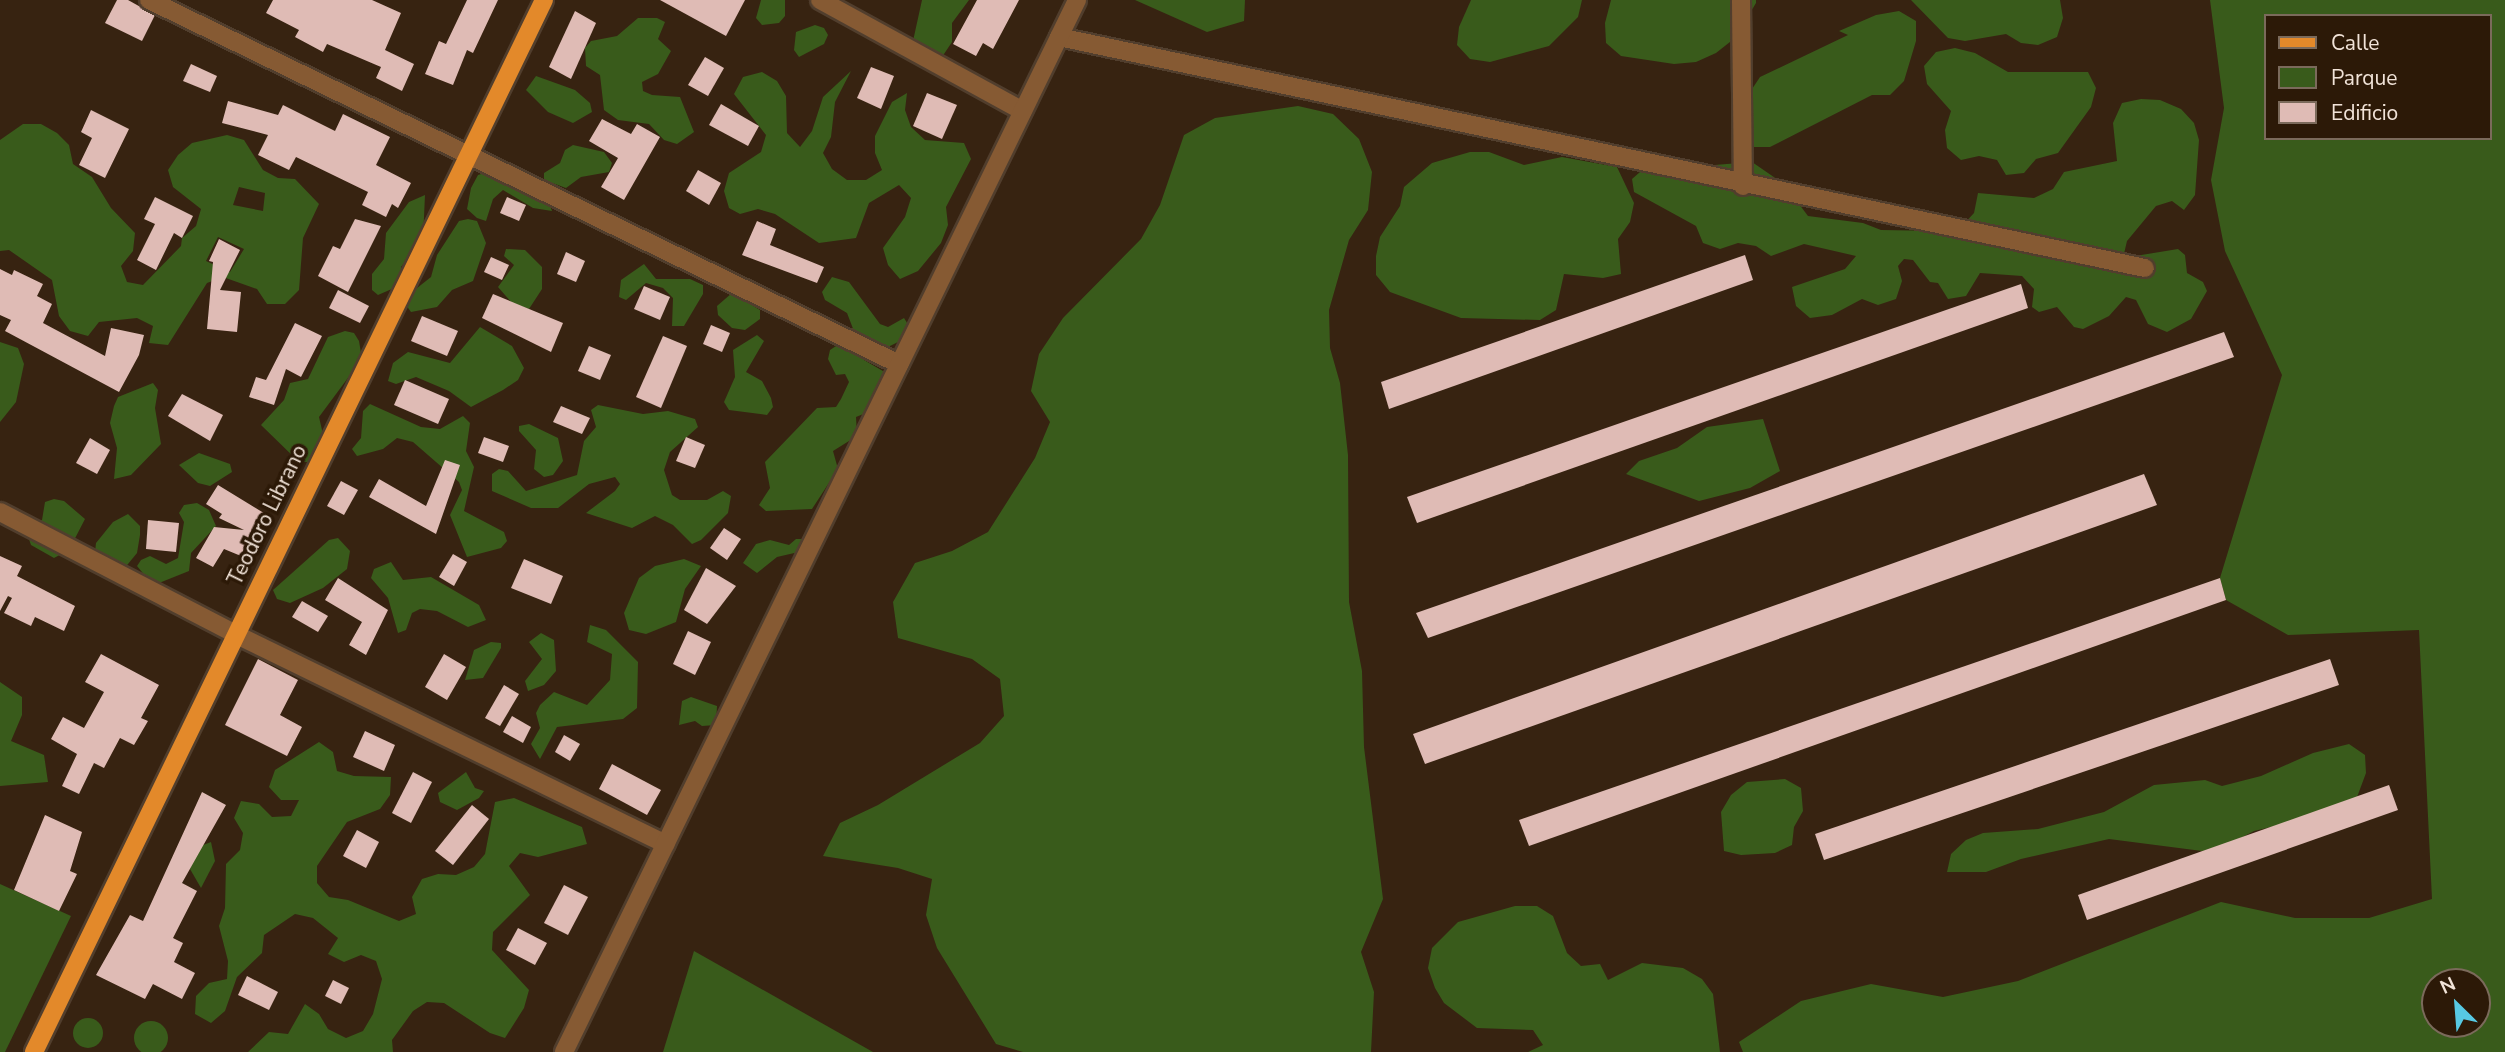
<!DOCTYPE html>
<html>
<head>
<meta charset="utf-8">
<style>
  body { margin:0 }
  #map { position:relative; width:2505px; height:1052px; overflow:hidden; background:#372311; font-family:"Nunito Sans",sans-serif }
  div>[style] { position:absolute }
  .green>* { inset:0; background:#395b1b }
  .round { border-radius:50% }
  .building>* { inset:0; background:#dfbbb5 }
  .roads { filter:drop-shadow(2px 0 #513e2d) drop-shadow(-2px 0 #513e2d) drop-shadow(0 2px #513e2d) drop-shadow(0 -2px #513e2d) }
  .minor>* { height:18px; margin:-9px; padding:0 9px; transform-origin:9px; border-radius:9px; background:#865a33 }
  .major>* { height:18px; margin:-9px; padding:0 9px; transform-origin:9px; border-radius:9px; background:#e3892a }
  span { translate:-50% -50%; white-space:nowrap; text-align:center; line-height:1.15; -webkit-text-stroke:7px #2c1907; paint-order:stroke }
  .street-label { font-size:21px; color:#f1e3d8 }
  .legend { position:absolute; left:2264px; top:14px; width:228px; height:126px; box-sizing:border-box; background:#2c1907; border:2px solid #7b6a5b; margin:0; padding:9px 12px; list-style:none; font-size:21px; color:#f1e3d8 }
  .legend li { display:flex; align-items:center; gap:14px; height:35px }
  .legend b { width:35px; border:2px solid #7b6a5b }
  .north { position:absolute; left:2421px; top:968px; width:70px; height:70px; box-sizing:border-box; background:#2c1907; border:2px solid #7b6a5b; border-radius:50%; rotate:335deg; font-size:19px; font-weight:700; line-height:28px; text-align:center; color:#f1e3d8 }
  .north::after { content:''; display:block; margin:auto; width:24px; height:32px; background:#57c9e3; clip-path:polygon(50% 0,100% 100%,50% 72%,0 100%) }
</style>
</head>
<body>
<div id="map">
  <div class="green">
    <i style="clip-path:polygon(761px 0,785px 0,785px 16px,779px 23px,762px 25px,756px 18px)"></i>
    <i style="clip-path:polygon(922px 0,969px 0,952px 23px,952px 42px,942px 57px,913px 41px)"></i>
    <i style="clip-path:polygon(1135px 0,1245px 0,1244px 21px,1207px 32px)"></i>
    <i style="clip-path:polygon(1471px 0,1582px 0,1578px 17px,1549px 46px,1490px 62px,1470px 59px,1457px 45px,1459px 27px)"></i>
    <i style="clip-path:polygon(1611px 0,1756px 0,1756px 3px,1735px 38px,1716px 53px,1696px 62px,1674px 64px,1621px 56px,1606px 43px,1605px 23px)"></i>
    <i style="clip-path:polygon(1911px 0,2060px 0,2063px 18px,2057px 37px,2038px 45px,2021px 43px,2006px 34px,1965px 41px,1948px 38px)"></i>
    <i style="clip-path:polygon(evenodd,2210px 0,2505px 0,2505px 1052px,1743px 1052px,1739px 1042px,1801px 1001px,1871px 984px,1943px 997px,2018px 981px,2221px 902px,2295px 918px,2369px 918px,2432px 899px,2419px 630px,2288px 635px,2226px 600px,2220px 578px,2282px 375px,2225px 251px,2211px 180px,2224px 108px,2210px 0,2265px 16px,2489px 16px,2489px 138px,2265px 138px,2265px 16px,2210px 0,2435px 982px,2477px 982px,2477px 1024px,2435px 1024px,2435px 982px)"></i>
    <i style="clip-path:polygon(1899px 11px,1916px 21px,1916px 41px,1904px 81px,1890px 95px,1872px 95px,1770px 147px,1754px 147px,1747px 112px,1750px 92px,1760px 77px,1848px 35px,1839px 31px,1876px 15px)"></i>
    <i style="clip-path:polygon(638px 18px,657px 18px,665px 22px,658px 39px,671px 51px,658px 74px,642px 82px,643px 91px,652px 95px,680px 97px,694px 132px,677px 144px,664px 140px,649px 124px,618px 120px,604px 110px,600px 75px,586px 66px,585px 48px,591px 41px,617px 36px)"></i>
    <i style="clip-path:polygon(815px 25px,824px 28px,828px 35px,824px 44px,799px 57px,794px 50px,796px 32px)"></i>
    <i style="clip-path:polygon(1955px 48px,1975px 53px,2008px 72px,2088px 72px,2096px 88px,2091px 107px,2058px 153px,2036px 159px,2024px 173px,2006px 175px,1997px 160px,1979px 156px,1961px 160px,1947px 148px,1945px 130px,1951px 111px,1927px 84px,1924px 66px,1936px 52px)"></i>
    <i style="clip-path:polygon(851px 71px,835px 102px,831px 137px,823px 153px,832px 169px,847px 180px,866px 180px,882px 170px,875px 153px,875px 136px,892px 102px,907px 93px,905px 110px,911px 127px,925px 140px,964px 143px,971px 159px,946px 207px,948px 225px,941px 243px,918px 271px,900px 279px,888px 265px,883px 248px,905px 217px,911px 198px,899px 185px,869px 203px,856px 238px,819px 243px,775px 214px,758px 209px,740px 214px,729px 208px,724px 191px,729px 173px,761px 152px,766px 135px,734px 94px,743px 77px,762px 72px,777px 81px,786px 96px,787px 133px,800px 147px,812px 131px,823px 97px)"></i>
    <i style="clip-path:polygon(536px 76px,575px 90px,590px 103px,592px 112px,573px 123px,548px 112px,526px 90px)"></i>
    <i style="clip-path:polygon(2141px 99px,2160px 100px,2181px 109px,2194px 123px,2199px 140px,2195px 195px,2184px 210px,2172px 201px,2156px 206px,2127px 241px,2123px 258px,2178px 249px,2185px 255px,2187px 273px,2203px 282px,2207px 291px,2191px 319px,2167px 332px,2148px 324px,2136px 300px,2126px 297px,2109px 316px,2083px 329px,2074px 327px,2057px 307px,2039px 312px,2032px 307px,2034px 289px,2022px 276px,1980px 273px,1966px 296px,1948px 299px,1938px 283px,1930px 282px,1913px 260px,1904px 259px,1898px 266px,1902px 281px,1896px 299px,1878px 305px,1862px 299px,1832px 315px,1810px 318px,1796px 306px,1792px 287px,1845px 269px,1856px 256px,1804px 244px,1771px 256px,1756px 246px,1738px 243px,1720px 249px,1703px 243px,1696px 226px,1634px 192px,1632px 179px,1640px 172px,1659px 170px,1665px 176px,1664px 169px,1752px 162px,1784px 184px,1808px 216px,1863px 223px,1881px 230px,1943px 231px,1962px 226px,1974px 213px,1978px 193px,2034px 198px,2053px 189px,2064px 172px,2117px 161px,2113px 123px,2122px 103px)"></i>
    <i style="clip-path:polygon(1298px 106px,1333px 114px,1359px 139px,1372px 172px,1368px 210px,1349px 240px,1329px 310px,1330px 348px,1340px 383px,1348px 455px,1349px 602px,1362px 671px,1364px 747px,1383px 899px,1361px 952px,1374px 992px,1371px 1052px,1023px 1052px,996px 1044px,937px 948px,926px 915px,932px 879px,898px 868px,823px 856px,840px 823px,878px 805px,980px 743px,1004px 716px,1000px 679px,972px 659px,898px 638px,893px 602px,915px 563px,952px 551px,988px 532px,1035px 458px,1050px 422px,1031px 391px,1039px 354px,1063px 318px,1141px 239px,1160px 205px,1184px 135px,1215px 118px)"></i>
    <i style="clip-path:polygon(evenodd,23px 124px,41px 124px,57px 133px,69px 145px,73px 164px,92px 177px,111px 208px,135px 233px,133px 251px,121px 266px,127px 282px,143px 285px,181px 246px,182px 238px,196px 226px,201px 209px,173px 187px,168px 170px,178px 155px,192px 143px,227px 135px,244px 140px,263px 170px,278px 178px,295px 179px,319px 204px,303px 238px,299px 290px,285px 304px,267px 304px,257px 289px,223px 277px,207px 283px,168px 345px,149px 343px,153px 326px,137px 318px,99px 322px,88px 336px,70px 331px,59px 316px,52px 280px,9px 250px,0 251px,0 140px,23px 124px,239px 187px,265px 193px,263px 211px,233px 205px,239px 187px,23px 124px,218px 237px,244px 249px,230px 272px,206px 261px,218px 237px)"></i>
    <i style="clip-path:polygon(573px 145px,604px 152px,612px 163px,609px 172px,581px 177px,566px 188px,544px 180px,544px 173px,560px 163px,565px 150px)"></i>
    <i style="clip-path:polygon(1470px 152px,1489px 152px,1524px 165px,1562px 157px,1617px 167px,1634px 203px,1630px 222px,1618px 239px,1621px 274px,1603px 278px,1564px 274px,1556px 310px,1540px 320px,1461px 318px,1390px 292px,1376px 275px,1376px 256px,1380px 237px,1400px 206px,1404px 187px,1432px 163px)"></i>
    <i style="clip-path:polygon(491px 171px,549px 202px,552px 211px,533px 208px,503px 190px,493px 199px,486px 221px,477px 218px,467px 209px,471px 188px,478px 175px)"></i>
    <i style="clip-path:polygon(425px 195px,423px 239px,401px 267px,401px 285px,378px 295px,372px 290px,372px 274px,384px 259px,386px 233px,409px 202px)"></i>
    <i style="clip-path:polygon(468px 219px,477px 221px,486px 243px,473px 281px,452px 290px,437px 307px,411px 312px,406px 305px,412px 292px,431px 277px,437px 255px,459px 221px)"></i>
    <i style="clip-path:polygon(506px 249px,525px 250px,542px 267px,542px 289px,529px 309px,512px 303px,498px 287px,514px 265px,504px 256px)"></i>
    <i style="clip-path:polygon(644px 264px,656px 279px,690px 279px,703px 285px,703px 294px,684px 326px,672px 326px,673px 298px,663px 288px,646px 283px,626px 300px,619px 297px,621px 280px)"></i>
    <i style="clip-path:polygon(832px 277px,849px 282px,880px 324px,888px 327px,904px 318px,909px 326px,900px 341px,882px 350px,857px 339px,847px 313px,825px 300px,822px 292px)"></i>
    <i style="clip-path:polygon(732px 293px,760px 310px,760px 319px,745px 330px,732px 328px,718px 315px,717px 306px)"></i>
    <i style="clip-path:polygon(480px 327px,512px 346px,524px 368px,518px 380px,503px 390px,471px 407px,449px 391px,416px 377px,396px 384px,388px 381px,393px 363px,408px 352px,450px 363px)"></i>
    <i style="clip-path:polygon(345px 331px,354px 333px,359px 341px,362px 359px,319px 417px,325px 443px,308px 462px,299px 462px,261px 425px,284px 400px,290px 383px,308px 379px,328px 337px)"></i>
    <i style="clip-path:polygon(757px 335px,764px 341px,746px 372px,762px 381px,771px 398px,773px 407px,767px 415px,729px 410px,724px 402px,735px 377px,733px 350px)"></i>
    <i style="clip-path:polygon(845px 340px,864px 360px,888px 374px,873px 410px,856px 417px,857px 436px,833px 451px,838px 469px,812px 509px,766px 511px,759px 505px,770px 488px,765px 462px,817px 408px,836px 407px,841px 399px,849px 382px,845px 374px,836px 375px,828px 359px,830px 350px)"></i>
    <i style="clip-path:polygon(0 342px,18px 348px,24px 364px,16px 402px,0 422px)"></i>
    <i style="clip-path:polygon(153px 383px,158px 390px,155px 408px,161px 444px,131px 475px,114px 479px,117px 448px,110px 423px,114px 406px,118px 397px)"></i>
    <i style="clip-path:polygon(370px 404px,421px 427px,440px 429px,463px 416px,470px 423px,466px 451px,474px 467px,464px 511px,504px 532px,507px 541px,501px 548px,467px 557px,450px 515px,462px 490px,459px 482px,413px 442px,397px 438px,383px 449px,357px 456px,352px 449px,361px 438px,363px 411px)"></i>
    <i style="clip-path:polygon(598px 405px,643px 414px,668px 411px,695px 419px,698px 427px,670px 452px,664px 470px,672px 495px,680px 500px,707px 500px,723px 491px,731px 496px,728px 513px,701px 540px,692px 544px,673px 525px,655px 516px,632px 528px,586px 513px,615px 491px,620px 484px,615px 477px,589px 484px,558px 508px,531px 508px,492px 491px,492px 474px,499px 469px,508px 471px,526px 491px,577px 475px,584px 441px,596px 427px,591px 410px)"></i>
    <i style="clip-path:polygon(1763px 419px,1780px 471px,1750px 488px,1699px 501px,1626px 474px,1639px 461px,1677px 448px,1707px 427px)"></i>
    <i style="clip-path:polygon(529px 424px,558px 438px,563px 461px,553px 475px,544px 477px,534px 469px,536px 450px,519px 431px,519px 426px)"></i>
    <i style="clip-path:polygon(199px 453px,230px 464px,232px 472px,210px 486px,198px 483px,179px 465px)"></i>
    <i style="clip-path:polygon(54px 499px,64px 501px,85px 519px,69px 550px,54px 558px,31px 545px,25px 528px,42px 520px,45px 502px)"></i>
    <i style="clip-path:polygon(197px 503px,209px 510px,216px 526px,191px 553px,189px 571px,159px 583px,146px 577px,137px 566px,141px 560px,150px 556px,166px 564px,178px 558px,184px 522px,179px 513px,184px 505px)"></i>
    <i style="clip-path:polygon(128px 514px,140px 526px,140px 535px,137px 553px,119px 575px,94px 561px,96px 543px,113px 522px)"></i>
    <i style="clip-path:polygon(338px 538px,350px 551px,347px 569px,323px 588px,290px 603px,277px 599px,273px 590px,329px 540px)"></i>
    <i style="clip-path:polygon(796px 539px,805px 539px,803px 551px,777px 557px,757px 573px,743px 563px,756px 544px,770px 540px,789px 545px)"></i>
    <i style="clip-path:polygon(684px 559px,701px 566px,685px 589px,676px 622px,646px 634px,629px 630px,624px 613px,639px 578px,655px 566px)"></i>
    <i style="clip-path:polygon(391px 562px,403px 580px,431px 577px,479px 605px,486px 620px,468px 627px,437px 611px,420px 609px,412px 613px,406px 630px,398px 633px,388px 598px,371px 578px,374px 569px)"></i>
    <i style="clip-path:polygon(590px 625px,606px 630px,638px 662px,637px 708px,623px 719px,557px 727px,540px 759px,531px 744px,540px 728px,536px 713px,540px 705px,554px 692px,587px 705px,610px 680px,612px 654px,587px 642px)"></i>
    <i style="clip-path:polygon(541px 633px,554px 640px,556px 671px,544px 685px,528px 691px,525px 681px,542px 659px,529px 642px)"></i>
    <i style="clip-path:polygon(491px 642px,501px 643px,501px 648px,483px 678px,465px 680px,474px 650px)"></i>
    <i style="clip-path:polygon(0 682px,22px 697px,22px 715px,11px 741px,44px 755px,48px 782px,0 786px)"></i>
    <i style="clip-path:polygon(691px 697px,717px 706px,716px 725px,702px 726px,695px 721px,679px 725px,682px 701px)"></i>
    <i style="clip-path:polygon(319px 742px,333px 752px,337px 771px,354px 776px,391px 777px,390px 795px,380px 809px,347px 822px,317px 866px,317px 883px,329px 897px,348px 900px,399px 921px,416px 914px,412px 897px,422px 879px,438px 874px,456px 875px,474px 867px,485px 854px,495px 802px,514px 798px,582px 827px,587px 844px,538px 857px,520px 853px,509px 866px,530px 895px,493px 932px,492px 950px,529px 990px,524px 1008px,505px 1038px,490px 1033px,444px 1003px,427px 1002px,413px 1011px,392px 1040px,393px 1052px,248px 1052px,269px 1032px,288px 1034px,305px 1004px,319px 1014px,328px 1029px,346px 1038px,363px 1031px,373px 1014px,382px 979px,376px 961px,361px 955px,344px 962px,328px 954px,338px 938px,313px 918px,295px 914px,264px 935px,262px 953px,237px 977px,225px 1011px,211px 1023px,195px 1014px,196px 996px,209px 983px,227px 979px,228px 961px,219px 926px,225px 908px,226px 864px,240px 850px,243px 833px,234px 818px,241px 801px,259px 804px,272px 817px,291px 816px,299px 800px,281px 800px,269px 787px,275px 770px)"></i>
    <i style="clip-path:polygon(2349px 744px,2365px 755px,2366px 773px,2353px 808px,2254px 831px,2220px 849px,2202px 851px,2109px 839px,2021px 859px,1986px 872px,1947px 872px,1951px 854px,1966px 840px,1983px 833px,2038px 829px,2104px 812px,2154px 785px,2205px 780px,2222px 786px,2261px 776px,2313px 753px)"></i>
    <i style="clip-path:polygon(466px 772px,475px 788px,484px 791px,479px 798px,457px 810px,440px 802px,438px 793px)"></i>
    <i style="clip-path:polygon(1785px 779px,1801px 788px,1803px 811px,1794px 827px,1792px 845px,1775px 853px,1741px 855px,1724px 851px,1721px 812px,1731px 795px,1747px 782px)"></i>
    <i style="clip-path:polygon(211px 842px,215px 861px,201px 888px,190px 869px,198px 847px)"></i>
    <i style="clip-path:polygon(0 884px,71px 916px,5px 1052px,0 1052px)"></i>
    <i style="clip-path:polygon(1515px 906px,1537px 906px,1553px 916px,1567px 953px,1581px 966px,1600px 964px,1608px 980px,1642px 963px,1683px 968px,1702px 979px,1713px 994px,1720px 1052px,1528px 1052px,1543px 1045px,1533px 1030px,1477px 1028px,1444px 1003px,1435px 988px,1428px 968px,1432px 948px,1458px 922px)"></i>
    <i style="clip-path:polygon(694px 951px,873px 1052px,663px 1052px)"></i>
    <i class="round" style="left:73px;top:1018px;width:30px;height:30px"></i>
    <i class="round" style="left:134px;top:1021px;width:34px;height:34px"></i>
  </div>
  <div class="building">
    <i style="clip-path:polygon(117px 0,128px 0,155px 15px,142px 41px,105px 23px)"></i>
    <i style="clip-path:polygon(273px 0,372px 0,401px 13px,385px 50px,414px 64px,402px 91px,376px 78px,381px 67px,327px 44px,323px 52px,295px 37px,299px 30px,266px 13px)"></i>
    <i style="clip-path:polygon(467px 0,498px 0,473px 53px,467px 50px,453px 85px,425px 74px,439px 41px,446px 44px)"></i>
    <i style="clip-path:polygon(660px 0,745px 0,726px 36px)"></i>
    <i style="clip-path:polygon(977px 0,1019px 0,993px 49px,983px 43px,976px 56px,953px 44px)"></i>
    <i style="clip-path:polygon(575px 11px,596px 23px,571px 79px,549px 67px)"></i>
    <i style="clip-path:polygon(705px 57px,724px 68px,708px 96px,688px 85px)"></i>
    <i style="clip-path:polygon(191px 64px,217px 76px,210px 92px,183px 81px)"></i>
    <i style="clip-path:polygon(871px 67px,894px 76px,881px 109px,857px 98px)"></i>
    <i style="clip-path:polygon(927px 93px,957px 105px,942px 139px,913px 126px)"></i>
    <i style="clip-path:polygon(228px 101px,278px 115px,283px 105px,335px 131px,343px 114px,390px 137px,376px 165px,411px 183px,398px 208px,392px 204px,386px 217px,362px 205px,368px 192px,296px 157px,289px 170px,258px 155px,268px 135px,222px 123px)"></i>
    <i style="clip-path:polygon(721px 104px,759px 126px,748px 146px,709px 125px)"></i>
    <i style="clip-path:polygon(91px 110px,129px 129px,105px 178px,79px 165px,92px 138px,81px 132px)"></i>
    <i style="clip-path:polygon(602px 119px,631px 134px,637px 124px,660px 137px,624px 200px,601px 187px,618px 158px,589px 141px)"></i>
    <i style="clip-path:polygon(698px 170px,721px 183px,709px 205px,686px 191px)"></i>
    <i style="clip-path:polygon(155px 197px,193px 216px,182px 238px,174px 233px,156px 270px,137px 260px,155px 224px,144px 219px)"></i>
    <i style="clip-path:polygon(507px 197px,526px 205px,519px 221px,500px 213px)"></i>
    <i style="clip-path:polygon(355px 219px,381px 226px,348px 292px,318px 276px,333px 246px,340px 249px)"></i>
    <i style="clip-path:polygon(757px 221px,776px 229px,770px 245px,824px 267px,817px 283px,742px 255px)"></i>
    <i style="clip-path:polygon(219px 239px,240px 250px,220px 290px,241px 292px,237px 332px,207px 329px,213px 262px,209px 261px)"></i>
    <i style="clip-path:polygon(566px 252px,585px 261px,576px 282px,557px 274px)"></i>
    <i style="clip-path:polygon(1745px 255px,1753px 280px,1389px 409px,1381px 382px)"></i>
    <i style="clip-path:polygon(491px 257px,509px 265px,502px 280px,484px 272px)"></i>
    <i style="clip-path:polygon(0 269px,12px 275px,14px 270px,43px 284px,37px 296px,52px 304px,43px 323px,105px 356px,111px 328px,144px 335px,139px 355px,119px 392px,5px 331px,11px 320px,0 315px)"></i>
    <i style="clip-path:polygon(2021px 284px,2028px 308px,1417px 523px,1407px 497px)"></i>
    <i style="clip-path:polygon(644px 286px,670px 297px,660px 320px,634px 309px)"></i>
    <i style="clip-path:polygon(338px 290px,369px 306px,360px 323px,329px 308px)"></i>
    <i style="clip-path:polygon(493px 294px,563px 323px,551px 352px,482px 318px)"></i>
    <i style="clip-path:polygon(422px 316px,458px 331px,447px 356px,411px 341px)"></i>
    <i style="clip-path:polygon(295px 323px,322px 336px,301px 377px,286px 369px,274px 405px,249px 397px,256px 377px,266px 380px)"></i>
    <i style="clip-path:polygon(711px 325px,730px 333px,722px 352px,703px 344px)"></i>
    <i style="clip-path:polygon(2224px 332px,2234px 357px,1428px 638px,1416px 613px)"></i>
    <i style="clip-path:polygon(663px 336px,687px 346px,661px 408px,636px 397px)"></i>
    <i style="clip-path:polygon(589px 346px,611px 355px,600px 380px,578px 371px)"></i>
    <i style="clip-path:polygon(405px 380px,449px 399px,438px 424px,394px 405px)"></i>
    <i style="clip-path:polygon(182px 394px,223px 415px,210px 441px,168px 416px)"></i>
    <i style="clip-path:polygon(561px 406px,590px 418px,582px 434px,553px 422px)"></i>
    <i style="clip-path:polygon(484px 437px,509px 446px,503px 462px,478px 453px)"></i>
    <i style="clip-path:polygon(686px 437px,705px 445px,695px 468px,676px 461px)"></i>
    <i style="clip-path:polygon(90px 438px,110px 450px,97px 474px,76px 463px)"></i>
    <i style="clip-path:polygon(445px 460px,460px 465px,436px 534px,369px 497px,379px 479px,426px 506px)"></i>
    <i style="clip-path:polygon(2144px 474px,2157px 505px,1425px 764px,1413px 734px)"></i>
    <i style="clip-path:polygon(341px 481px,358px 490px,344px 515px,327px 506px)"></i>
    <i style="clip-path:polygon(218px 485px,272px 518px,263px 535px,252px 529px,241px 556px,224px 549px,213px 567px,196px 558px,214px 527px,244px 530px,219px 518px,222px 514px,206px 504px)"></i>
    <i style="clip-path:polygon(148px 520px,179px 523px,176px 552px,146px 549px)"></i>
    <i style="clip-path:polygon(724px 528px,741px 539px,727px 560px,710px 548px)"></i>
    <i style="clip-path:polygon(453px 554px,467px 562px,454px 586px,439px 577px)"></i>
    <i style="clip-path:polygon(0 556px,22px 566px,17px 576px,75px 606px,64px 631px,35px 617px,31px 626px,4px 613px,12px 598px,8px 596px,0 611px)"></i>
    <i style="clip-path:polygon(524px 559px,563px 576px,551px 604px,511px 588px)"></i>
    <i style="clip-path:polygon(706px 568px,736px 586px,707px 624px,684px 610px)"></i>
    <i style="clip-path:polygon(338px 578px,388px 610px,366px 655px,349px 645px,362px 622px,325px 600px)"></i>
    <i style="clip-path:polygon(2220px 578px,2226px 600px,1529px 846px,1519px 820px)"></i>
    <i style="clip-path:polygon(302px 601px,328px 616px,318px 632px,292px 617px)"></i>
    <i style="clip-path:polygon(688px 631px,711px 642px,695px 675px,673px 664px)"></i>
    <i style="clip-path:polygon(101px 654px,159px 685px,141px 718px,148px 721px,134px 745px,120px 738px,104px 768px,94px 763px,79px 794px,62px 786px,77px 754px,51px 739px,63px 717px,84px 728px,104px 692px,85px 682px)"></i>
    <i style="clip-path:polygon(444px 654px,466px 667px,447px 700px,425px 687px)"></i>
    <i style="clip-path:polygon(258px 659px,298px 680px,280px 715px,302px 727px,287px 756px,225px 725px)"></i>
    <i style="clip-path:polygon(2330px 659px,2339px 685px,1824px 860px,1815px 834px)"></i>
    <i style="clip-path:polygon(504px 685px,519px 694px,500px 726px,485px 718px)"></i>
    <i style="clip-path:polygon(512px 716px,531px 727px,523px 743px,503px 732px)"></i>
    <i style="clip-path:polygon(365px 731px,395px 745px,384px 771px,353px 757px)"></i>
    <i style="clip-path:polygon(564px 735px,580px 744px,570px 761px,555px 752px)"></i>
    <i style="clip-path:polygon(612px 764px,661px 790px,647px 815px,599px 789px)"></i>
    <i style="clip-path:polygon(413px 772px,432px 782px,411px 823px,392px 813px)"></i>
    <i style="clip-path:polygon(2389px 785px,2398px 810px,2087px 920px,2078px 895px)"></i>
    <i style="clip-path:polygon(202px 792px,226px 805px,182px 883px,197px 891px,173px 938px,183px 943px,174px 962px,195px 973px,182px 999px,153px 984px,145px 999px,96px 975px,130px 915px,143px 921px)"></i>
    <i style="clip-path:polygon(472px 805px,489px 819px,453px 865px,435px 851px)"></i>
    <i style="clip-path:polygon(45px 815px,82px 832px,70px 871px,77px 874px,59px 911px,14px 890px)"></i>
    <i style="clip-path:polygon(357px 830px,379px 842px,366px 868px,343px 856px)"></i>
    <i style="clip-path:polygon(564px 885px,588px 897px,568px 935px,544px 923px)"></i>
    <i style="clip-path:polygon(518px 928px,547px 943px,535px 965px,506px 950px)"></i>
    <i style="clip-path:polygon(247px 976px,278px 992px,269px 1010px,238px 995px)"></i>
    <i style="clip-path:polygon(333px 980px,349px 988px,341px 1004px,325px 996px)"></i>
  </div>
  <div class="roads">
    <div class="minor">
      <i style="left:149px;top:0;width:834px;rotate:25.89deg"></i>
      <i style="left:820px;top:0;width:231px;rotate:28.7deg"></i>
      <i style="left:1741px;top:0;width:186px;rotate:89.4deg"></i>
      <i style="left:1059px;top:37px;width:1110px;rotate:12.01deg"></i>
      <i style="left:0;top:512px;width:265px;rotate:27.4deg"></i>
      <i style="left:235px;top:634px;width:479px;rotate:26deg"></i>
      <i style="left:564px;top:1052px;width:1170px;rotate:-64deg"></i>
    </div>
    <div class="major">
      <i style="left:34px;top:1052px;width:1169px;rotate:-64.14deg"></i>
    </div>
  </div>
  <div class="street-label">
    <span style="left:267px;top:515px;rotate:-64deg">Teodoro Librano</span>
  </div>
  <ul class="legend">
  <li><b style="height:9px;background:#e3892a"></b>Calle</li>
  <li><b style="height:19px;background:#395b1b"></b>Parque</li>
  <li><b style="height:19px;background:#dfbbb5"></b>Edificio</li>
  </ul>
  <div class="north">N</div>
</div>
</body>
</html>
